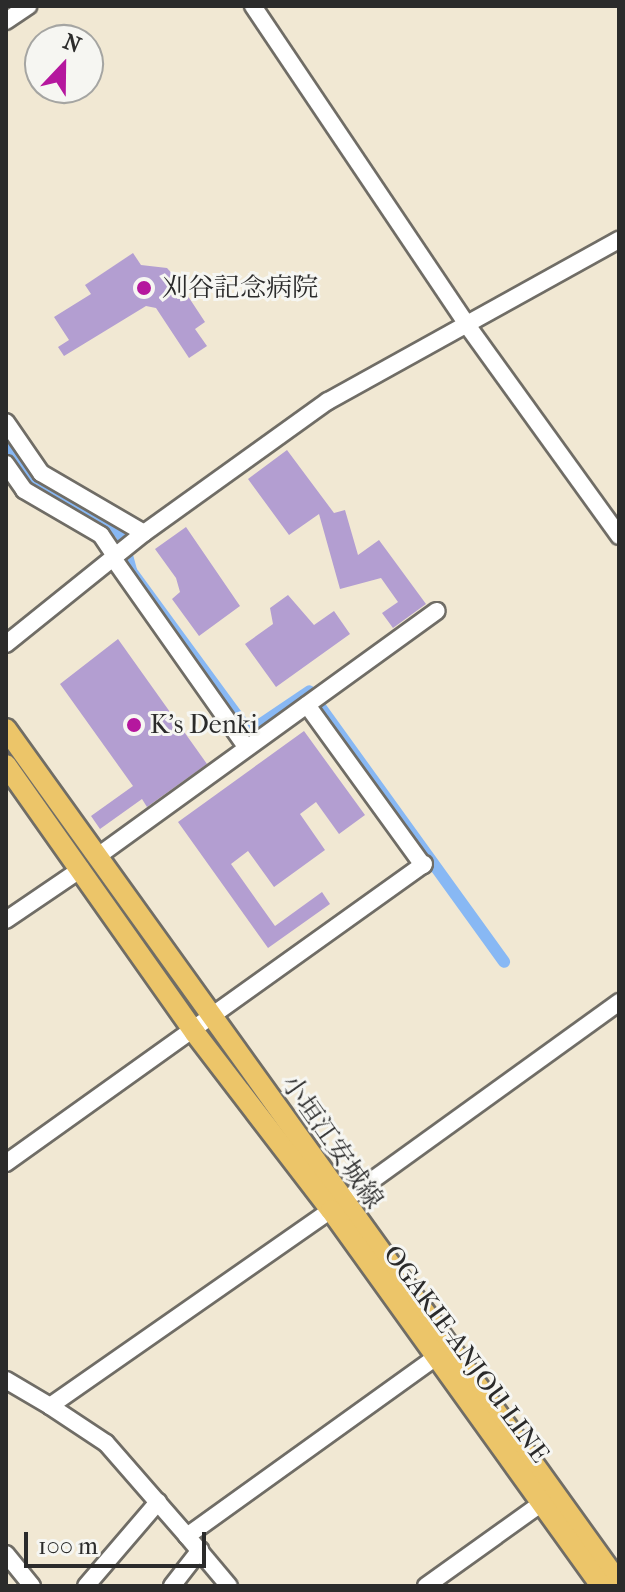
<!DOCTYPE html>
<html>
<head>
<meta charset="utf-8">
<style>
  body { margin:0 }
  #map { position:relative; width:625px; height:1592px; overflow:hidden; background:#f1e8d3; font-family:"IM FELL French Canon","Noto Serif JP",serif }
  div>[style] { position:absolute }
  .canal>* { height:12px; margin:-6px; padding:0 6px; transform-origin:6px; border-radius:6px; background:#88b8f4 }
  .building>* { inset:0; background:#b39ed1 }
  .roads { filter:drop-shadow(2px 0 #706d66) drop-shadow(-2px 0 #706d66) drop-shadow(0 2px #706d66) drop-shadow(0 -2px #706d66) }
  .minor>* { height:16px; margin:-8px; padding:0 8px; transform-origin:8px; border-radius:8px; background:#fff }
  .major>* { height:20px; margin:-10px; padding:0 10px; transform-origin:10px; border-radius:10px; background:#ecc569 }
  .dots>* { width:22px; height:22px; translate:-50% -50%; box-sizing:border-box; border:4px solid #f6f6f2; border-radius:50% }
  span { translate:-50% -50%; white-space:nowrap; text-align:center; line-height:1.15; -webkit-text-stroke:6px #f6f6f2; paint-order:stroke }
  .poi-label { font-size:26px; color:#2b2b2b }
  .left { translate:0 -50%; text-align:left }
  .street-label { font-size:26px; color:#2b2b2b }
  .frame { position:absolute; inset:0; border:8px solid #2b2b2b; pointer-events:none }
  .north { position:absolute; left:24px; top:24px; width:80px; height:80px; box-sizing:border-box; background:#f6f6f2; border:2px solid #a5a5a2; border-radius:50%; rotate:22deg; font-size:22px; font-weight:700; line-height:32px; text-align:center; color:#2b2b2b }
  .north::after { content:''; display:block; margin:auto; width:28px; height:36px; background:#b5179e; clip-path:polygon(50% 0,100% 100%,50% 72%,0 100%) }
  .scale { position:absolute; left:24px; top:1532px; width:182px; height:36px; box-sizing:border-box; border:4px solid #2b2b2b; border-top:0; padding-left:10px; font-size:24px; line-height:28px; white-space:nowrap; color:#2b2b2b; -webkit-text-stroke:6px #f6f6f2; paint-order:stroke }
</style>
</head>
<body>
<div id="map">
  <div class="canal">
    <i style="left:6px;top:445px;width:45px;rotate:54.9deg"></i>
    <i style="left:32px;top:482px;width:103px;rotate:29.8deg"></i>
    <i style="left:121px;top:533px;width:39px;rotate:75deg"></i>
    <i style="left:131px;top:571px;width:200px;rotate:53.8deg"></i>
    <i style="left:249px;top:732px;width:73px;rotate:-33.9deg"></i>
    <i style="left:321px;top:708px;width:313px;rotate:54.2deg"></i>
  </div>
  <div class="building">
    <i style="clip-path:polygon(133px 253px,141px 265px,167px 268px,176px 278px,205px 322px,195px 329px,207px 346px,189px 358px,156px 308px,146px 306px,64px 356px,58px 347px,69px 340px,54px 317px,91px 294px,85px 285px)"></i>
    <i style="clip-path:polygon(287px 450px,334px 513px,345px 510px,358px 555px,379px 540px,426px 604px,393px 628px,382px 613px,398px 602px,381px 578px,340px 589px,319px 514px,289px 535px,248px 479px)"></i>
    <i style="clip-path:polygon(186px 527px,240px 606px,199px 636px,172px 599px,180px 592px,176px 578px,155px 549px)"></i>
    <i style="clip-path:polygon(288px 595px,314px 625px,334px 611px,350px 634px,276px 687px,245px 644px,273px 624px,270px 608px)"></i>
    <i style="clip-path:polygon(118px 639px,207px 764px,147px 807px,142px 799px,100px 829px,91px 816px,133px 786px,60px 684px)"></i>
    <i style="clip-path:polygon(304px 731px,365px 815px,339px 834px,316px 802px,300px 814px,325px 850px,274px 887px,248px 851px,231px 864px,275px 926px,322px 892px,330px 904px,268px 948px,178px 822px)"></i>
  </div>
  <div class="roads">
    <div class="minor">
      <i style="left:253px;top:6px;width:384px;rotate:56.1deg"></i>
      <i style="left:467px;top:325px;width:260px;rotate:54.2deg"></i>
      <i style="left:6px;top:21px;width:27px;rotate:-34deg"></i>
      <i style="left:6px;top:422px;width:62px;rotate:55.5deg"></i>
      <i style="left:41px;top:473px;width:119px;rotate:30.2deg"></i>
      <i style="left:6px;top:464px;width:32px;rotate:55deg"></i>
      <i style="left:24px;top:490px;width:89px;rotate:30.3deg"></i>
      <i style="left:101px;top:535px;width:25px;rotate:56deg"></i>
      <i style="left:113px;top:558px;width:232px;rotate:54.8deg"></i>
      <i style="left:6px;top:644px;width:177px;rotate:-38.8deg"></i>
      <i style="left:144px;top:533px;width:226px;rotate:-35.7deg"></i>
      <i style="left:328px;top:401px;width:333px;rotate:-29deg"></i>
      <i style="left:307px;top:705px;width:198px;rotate:54.1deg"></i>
      <i style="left:98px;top:856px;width:418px;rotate:-35.9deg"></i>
      <i style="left:6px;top:920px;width:91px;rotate:-34.2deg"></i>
      <i style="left:6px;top:1163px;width:514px;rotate:-35.58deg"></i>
      <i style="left:342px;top:1202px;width:342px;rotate:-35.8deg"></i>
      <i style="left:6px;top:1380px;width:51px;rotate:30.6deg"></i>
      <i style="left:50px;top:1406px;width:343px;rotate:-34.9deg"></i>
      <i style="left:50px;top:1406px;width:67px;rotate:33.5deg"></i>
      <i style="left:106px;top:1443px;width:123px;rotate:48.9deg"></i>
      <i style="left:187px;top:1536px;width:305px;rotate:-35.7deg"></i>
      <i style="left:187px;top:1536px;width:65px;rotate:50deg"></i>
      <i style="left:6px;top:1554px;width:41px;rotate:50.9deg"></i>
      <i style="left:86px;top:1586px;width:111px;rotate:-49.4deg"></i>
      <i style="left:172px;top:1586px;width:46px;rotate:-52.1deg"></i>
      <i style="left:426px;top:1586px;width:143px;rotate:-35.6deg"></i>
    </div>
    <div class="major">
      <i style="left:6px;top:729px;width:1051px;rotate:54.33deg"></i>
      <i style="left:6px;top:765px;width:328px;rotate:54.8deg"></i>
      <i style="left:195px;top:1033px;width:223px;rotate:52.5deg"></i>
      <i style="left:331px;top:1210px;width:463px;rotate:54.3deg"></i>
    </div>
  </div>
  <div class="dots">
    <i style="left:144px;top:288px;background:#b5179e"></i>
    <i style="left:134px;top:725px;background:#b5179e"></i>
  </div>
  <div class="poi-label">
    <span class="left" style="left:162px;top:288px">刈谷記念病院</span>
    <span class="left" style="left:150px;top:725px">K's Denki</span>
  </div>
  <div class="street-label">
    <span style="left:332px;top:1142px;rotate:55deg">小垣江安城線</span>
    <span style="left:466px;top:1354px;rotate:54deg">OGAKIE-ANJOU LINE</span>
  </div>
  <div class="frame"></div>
  <div class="north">N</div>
  <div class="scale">100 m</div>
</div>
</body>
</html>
